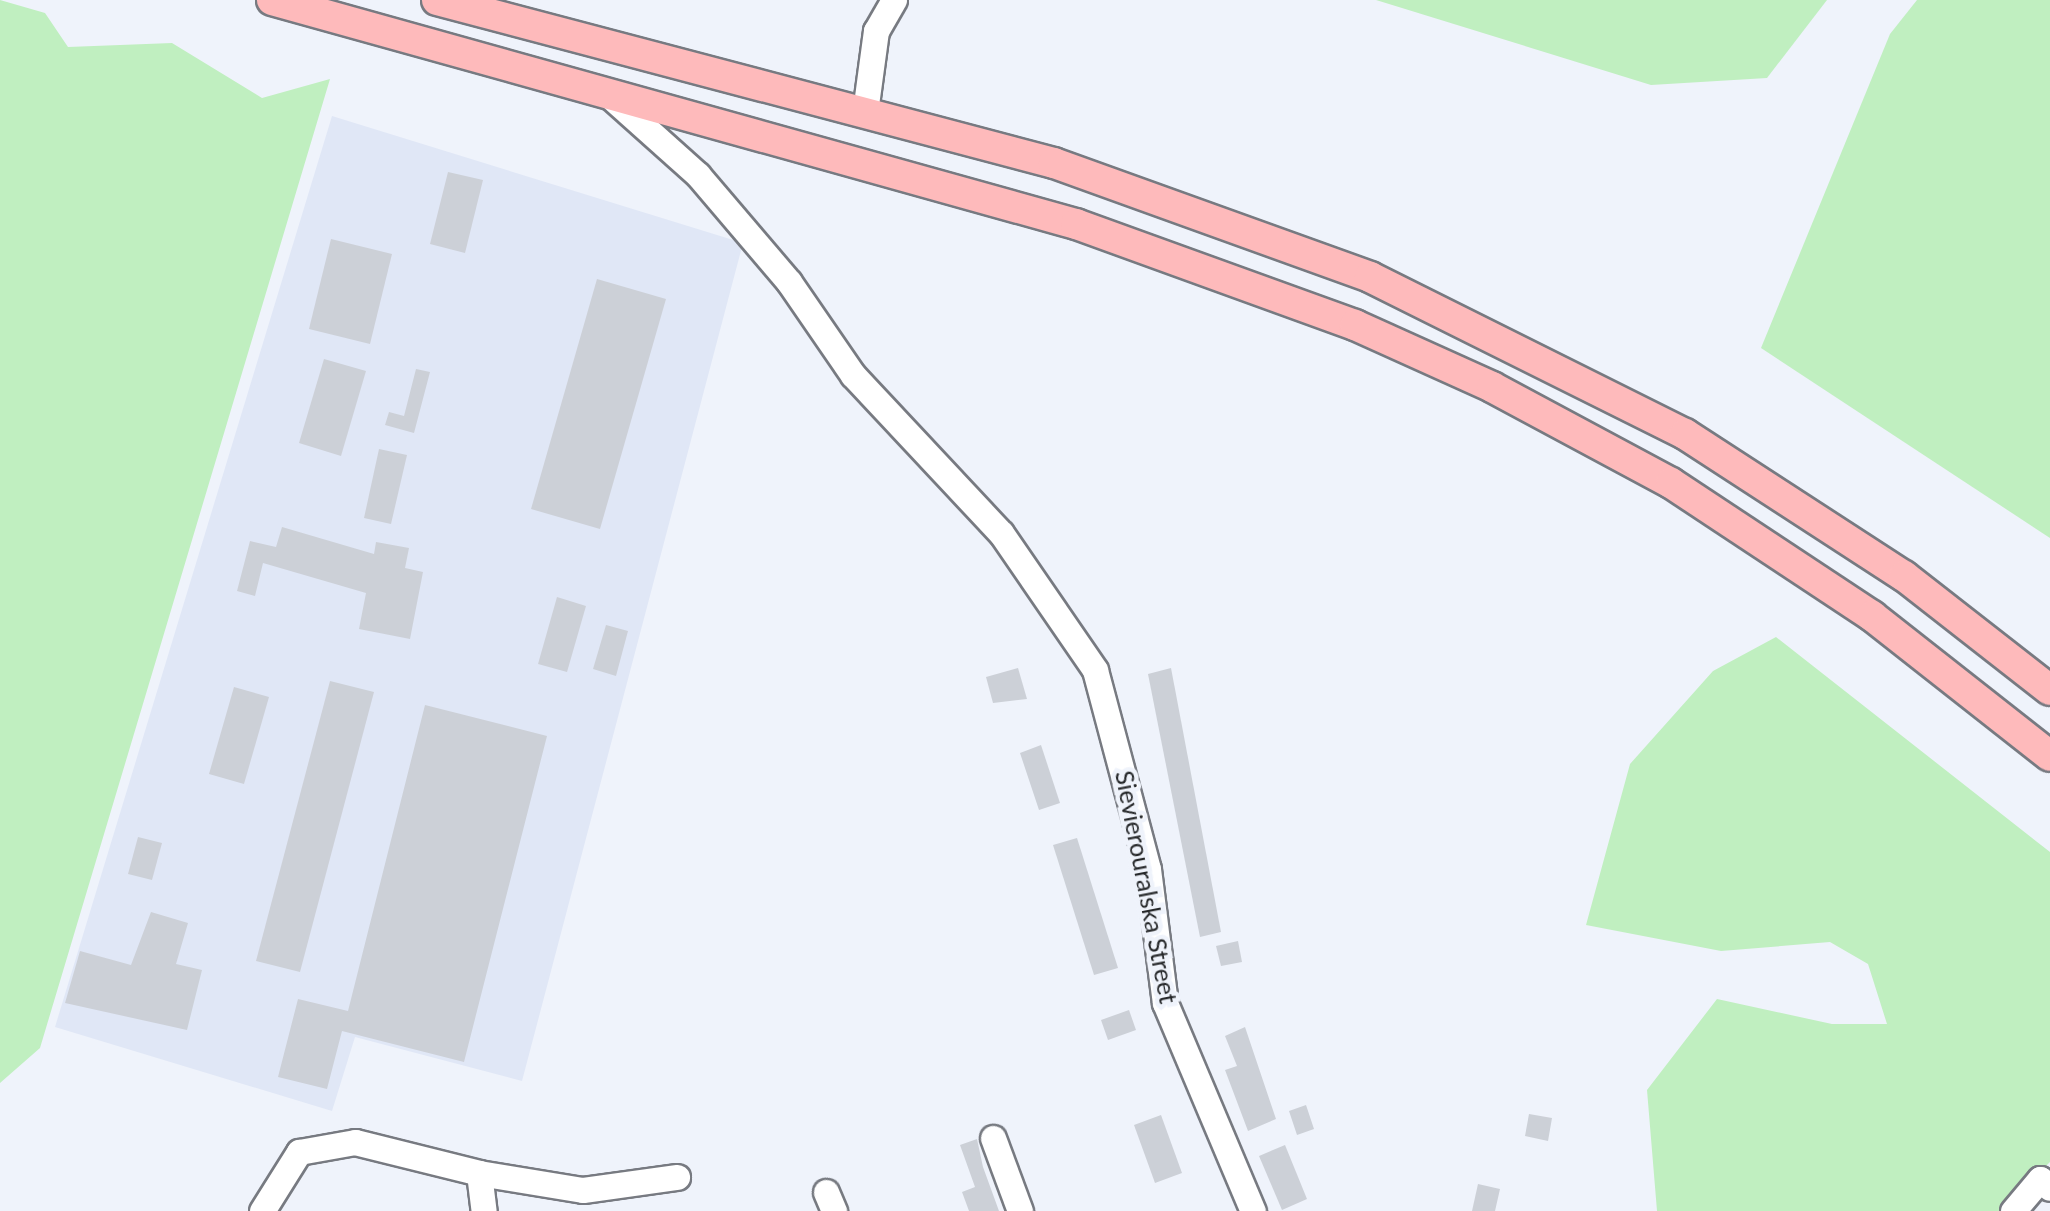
<!DOCTYPE html>
<html>
<head>
<meta charset="utf-8">
<style>
  body { margin:0 }
  #map { position:relative; width:2050px; height:1211px; overflow:hidden; background:#eff3fb; font-family:Lato,sans-serif }
  div>[style] { position:absolute }
  .built>* { inset:0; background:#e0e7f6 }
  .green>* { inset:0; background:#c0efc0 }
  .building>* { inset:0; background:#ccd0d7 }
  .roads { filter:drop-shadow(2px 0 #777a81) drop-shadow(-2px 0 #777a81) drop-shadow(0 2px #777a81) drop-shadow(0 -2px #777a81) }
  .minor>* { height:25px; margin:-12.5px; padding:0 12.5px; transform-origin:12.5px; border-radius:12.5px; background:#fff }
  .major>* { height:30px; margin:-15px; padding:0 15px; transform-origin:15px; border-radius:15px; background:#febabb }
  span { translate:-50% -50%; white-space:nowrap; text-align:center; line-height:1.15; -webkit-text-stroke:9px #eff3fb; paint-order:stroke }
  .street-label { font-size:25px; color:#242628 }
</style>
</head>
<body>
<div id="map">
  <div class="built">
    <i style="clip-path:polygon(332px 116px,743px 243px,522px 1081px,355px 1037px,332px 1111px,55px 1027px)"></i>
  </div>
  <div class="green">
    <i style="clip-path:polygon(0 0,45px 13px,68px 47px,172px 43px,262px 98px,330px 79px,40px 1048px,0 1083px)"></i>
    <i style="clip-path:polygon(1376px 0,1827px 0,1767px 78px,1651px 85px)"></i>
    <i style="clip-path:polygon(1917px 0,2050px 0,2050px 538px,1761px 348px,1890px 34px)"></i>
    <i style="clip-path:polygon(1776px 637px,2050px 852px,2050px 1162px,2000px 1211px,1657px 1211px,1647px 1090px,1717px 999px,1832px 1024px,1887px 1024px,1868px 964px,1830px 942px,1721px 951px,1586px 925px,1630px 764px,1713px 671px)"></i>
  </div>
  <div class="building">
    <i style="clip-path:polygon(448px 172px,483px 180px,465px 253px,430px 244px)"></i>
    <i style="clip-path:polygon(331px 239px,392px 254px,370px 344px,309px 329px)"></i>
    <i style="clip-path:polygon(597px 279px,666px 299px,600px 529px,531px 509px)"></i>
    <i style="clip-path:polygon(324px 359px,366px 371px,341px 456px,299px 443px)"></i>
    <i style="clip-path:polygon(416px 369px,430px 372px,414px 433px,385px 425px,389px 412px,404px 416px)"></i>
    <i style="clip-path:polygon(379px 449px,407px 455px,391px 524px,364px 518px)"></i>
    <i style="clip-path:polygon(282px 527px,374px 554px,376px 542px,409px 548px,405px 568px,423px 572px,410px 639px,359px 629px,366px 593px,263px 563px,255px 596px,237px 591px,250px 541px,276px 547px)"></i>
    <i style="clip-path:polygon(557px 597px,586px 606px,567px 672px,538px 664px)"></i>
    <i style="clip-path:polygon(606px 625px,628px 631px,616px 676px,593px 669px)"></i>
    <i style="clip-path:polygon(1018px 668px,1027px 699px,993px 703px,986px 677px)"></i>
    <i style="clip-path:polygon(1171px 668px,1221px 932px,1200px 937px,1148px 674px)"></i>
    <i style="clip-path:polygon(330px 681px,374px 692px,300px 972px,256px 961px)"></i>
    <i style="clip-path:polygon(234px 687px,269px 697px,244px 784px,209px 774px)"></i>
    <i style="clip-path:polygon(425px 705px,547px 736px,464px 1062px,342px 1031px,327px 1089px,278px 1077px,298px 999px,348px 1011px)"></i>
    <i style="clip-path:polygon(1041px 745px,1060px 803px,1039px 810px,1020px 753px)"></i>
    <i style="clip-path:polygon(138px 837px,162px 843px,152px 880px,128px 874px)"></i>
    <i style="clip-path:polygon(1077px 838px,1118px 968px,1094px 975px,1053px 845px)"></i>
    <i style="clip-path:polygon(151px 912px,188px 923px,176px 964px,202px 970px,187px 1030px,65px 1003px,80px 951px,131px 965px)"></i>
    <i style="clip-path:polygon(1238px 941px,1242px 962px,1221px 966px,1216px 946px)"></i>
    <i style="clip-path:polygon(1129px 1010px,1136px 1030px,1108px 1040px,1101px 1020px)"></i>
    <i style="clip-path:polygon(1245px 1027px,1276px 1119px,1248px 1131px,1225px 1070px,1237px 1066px,1225px 1036px)"></i>
    <i style="clip-path:polygon(1306px 1105px,1314px 1129px,1297px 1135px,1289px 1111px)"></i>
    <i style="clip-path:polygon(1529px 1114px,1552px 1118px,1548px 1141px,1525px 1136px)"></i>
    <i style="clip-path:polygon(1161px 1115px,1182px 1173px,1155px 1183px,1134px 1125px)"></i>
    <i style="clip-path:polygon(977px 1139px,983px 1167px,999px 1211px,969px 1211px,962px 1192px,975px 1187px,960px 1145px)"></i>
    <i style="clip-path:polygon(1285px 1145px,1307px 1199px,1282px 1210px,1259px 1156px)"></i>
    <i style="clip-path:polygon(1478px 1184px,1500px 1189px,1495px 1211px,1472px 1211px)"></i>
  </div>
  <div class="roads">
    <div class="minor">
      <i style="left:612px;top:98px;width:115px;rotate:41.8deg"></i>
      <i style="left:698px;top:175px;width:140px;rotate:49.6deg"></i>
      <i style="left:789px;top:282px;width:113px;rotate:55.5deg"></i>
      <i style="left:853px;top:375px;width:216px;rotate:46.9deg"></i>
      <i style="left:1001px;top:533px;width:166px;rotate:55.5deg"></i>
      <i style="left:1095px;top:670px;width:206px;rotate:75.1deg"></i>
      <i style="left:1148px;top:869px;width:135px;rotate:82.8deg"></i>
      <i style="left:1165px;top:1003px;width:226px;rotate:67.1deg"></i>
      <i style="left:865px;top:112px;width:82px;rotate:-82.3deg"></i>
      <i style="left:876px;top:31px;width:36px;rotate:-60deg"></i>
      <i style="left:993px;top:1138px;width:78px;rotate:69.7deg"></i>
      <i style="left:479px;top:1173px;width:105px;rotate:9.3deg"></i>
      <i style="left:583px;top:1190px;width:95px;rotate:-7.9deg"></i>
      <i style="left:826px;top:1192px;width:21px;rotate:67deg"></i>
      <i style="left:262px;top:1211px;width:70px;rotate:-57.9deg"></i>
      <i style="left:299px;top:1152px;width:57px;rotate:-10.1deg"></i>
      <i style="left:355px;top:1142px;width:128px;rotate:14deg"></i>
      <i style="left:479px;top:1173px;width:38px;rotate:83deg"></i>
      <i style="left:2013px;top:1211px;width:42px;rotate:-49.8deg"></i>
      <i style="left:2040px;top:1179px;width:13px;rotate:42deg"></i>
    </div>
    <div class="major">
      <i style="left:272px;top:0;width:835px;rotate:15.57deg"></i>
      <i style="left:1076px;top:224px;width:297px;rotate:19.9deg"></i>
      <i style="left:1355px;top:325px;width:150px;rotate:24.3deg"></i>
      <i style="left:1492px;top:387px;width:203px;rotate:28.2deg"></i>
      <i style="left:1671px;top:483px;width:241px;rotate:33.5deg"></i>
      <i style="left:1872px;top:616px;width:226px;rotate:38.2deg"></i>
      <i style="left:437px;top:0;width:638px;rotate:14.8deg"></i>
      <i style="left:1054px;top:163px;width:336px;rotate:19.8deg"></i>
      <i style="left:1370px;top:277px;width:352px;rotate:26.5deg"></i>
      <i style="left:1685px;top:434px;width:261px;rotate:33deg"></i>
      <i style="left:1904px;top:576px;width:185px;rotate:38deg"></i>
    </div>
  </div>
  <div class="street-label">
    <span style="left:1147px;top:887px;rotate:79deg">Sievierouralska Street</span>
  </div>
</div>
</body>
</html>
